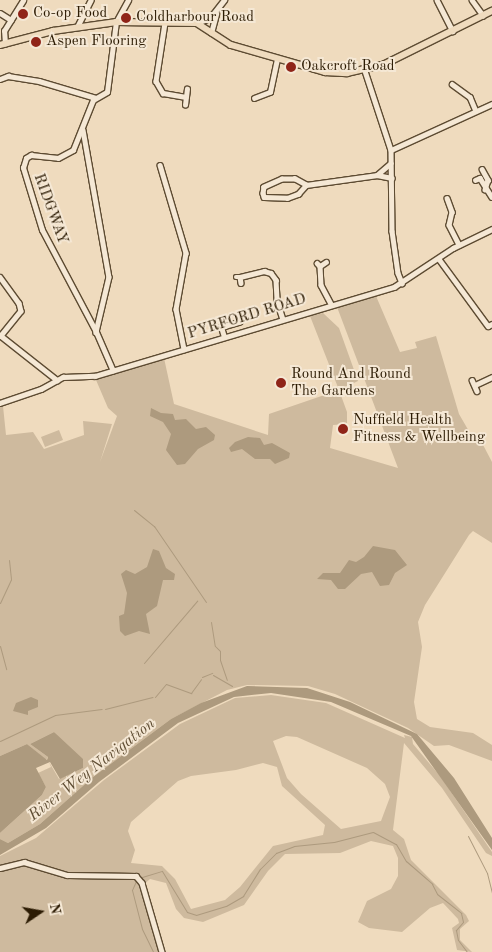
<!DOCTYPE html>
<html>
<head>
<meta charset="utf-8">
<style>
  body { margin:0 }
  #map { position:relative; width:492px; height:952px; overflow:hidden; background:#efdbbe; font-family:"Old Standard TT",serif }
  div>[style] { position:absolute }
  .green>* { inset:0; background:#ceba9e }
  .water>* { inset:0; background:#ad9a7e }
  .stream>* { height:1px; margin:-0.5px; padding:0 0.5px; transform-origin:0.5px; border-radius:0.5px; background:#ad9a7e }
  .roads { filter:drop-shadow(1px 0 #5d4b32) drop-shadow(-1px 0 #5d4b32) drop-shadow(0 1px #5d4b32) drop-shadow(0 -1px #5d4b32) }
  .minor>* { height:4.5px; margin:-2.25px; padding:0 2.25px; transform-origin:2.25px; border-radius:2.25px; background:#f5e8d5 }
  .major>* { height:5.5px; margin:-2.75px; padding:0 2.75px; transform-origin:2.75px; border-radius:2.75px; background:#efdbbe }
  .dots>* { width:14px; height:14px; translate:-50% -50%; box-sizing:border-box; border:2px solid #f5e8d5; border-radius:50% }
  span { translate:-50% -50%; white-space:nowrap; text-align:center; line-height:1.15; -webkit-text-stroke:4px #f5e8d5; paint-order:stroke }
  .poi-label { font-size:15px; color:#2c1b03 }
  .left { translate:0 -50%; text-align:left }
  .street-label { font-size:15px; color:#2c1b03 }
  .water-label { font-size:16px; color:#604e34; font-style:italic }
  .north { position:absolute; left:15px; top:887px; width:50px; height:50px; -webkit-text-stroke:4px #f5e8d5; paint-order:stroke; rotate:78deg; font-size:14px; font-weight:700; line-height:20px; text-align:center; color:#2c1b03 }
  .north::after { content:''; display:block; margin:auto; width:18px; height:22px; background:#2c1b03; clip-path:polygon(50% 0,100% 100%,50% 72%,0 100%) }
</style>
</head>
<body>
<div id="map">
  <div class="green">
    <i style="clip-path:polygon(376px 296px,400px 352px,417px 348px,415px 342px,436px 336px,459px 414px,474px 440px,481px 441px,492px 462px,492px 543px,473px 531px,469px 535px,425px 605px,418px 622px,422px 647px,414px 702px,417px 719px,430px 727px,473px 733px,492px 745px,492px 761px,449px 745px,434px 746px,408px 728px,335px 694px,308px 686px,247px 685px,227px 690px,171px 719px,93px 777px,40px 824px,8px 843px,0 839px,0 833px,42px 795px,46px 787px,38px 773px,51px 767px,49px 762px,59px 779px,83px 768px,54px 732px,30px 744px,48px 757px,46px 760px,27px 744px,0 756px,0 406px,3px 406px,6px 435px,33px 432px,44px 449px,84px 435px,83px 421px,112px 424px,100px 462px,117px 416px,108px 408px,96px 380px,164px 358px,174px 404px,268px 435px,269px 414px,339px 390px,310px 316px,323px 313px,339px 328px,358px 381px,339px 390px,347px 412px,347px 424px,333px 425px,330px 448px,398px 468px,337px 307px)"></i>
    <i style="clip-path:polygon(59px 430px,63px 440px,45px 447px,41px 437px)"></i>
    <i style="clip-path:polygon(evenodd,271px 695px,326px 703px,405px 738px,404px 735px,412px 737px,413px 744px,440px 776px,492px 852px,492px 856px,486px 853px,442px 788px,404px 743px,393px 830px,404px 839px,411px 860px,466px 915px,469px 921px,460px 929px,460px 940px,472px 952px,457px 950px,452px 928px,459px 923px,458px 919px,443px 903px,430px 908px,402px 932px,369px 928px,358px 922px,367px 901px,391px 889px,398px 876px,398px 858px,393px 846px,371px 841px,340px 853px,285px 854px,268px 871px,244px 905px,203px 922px,184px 918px,176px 909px,166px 883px,150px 879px,142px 886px,160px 952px,0 952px,0 856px,36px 838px,104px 780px,180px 724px,235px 698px,271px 695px,297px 737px,367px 768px,385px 784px,390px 797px,381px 821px,341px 829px,301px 794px,287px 778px,273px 741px,286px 736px,297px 737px,271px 695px,263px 763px,277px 767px,282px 786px,325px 825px,323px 835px,273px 846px,240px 887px,225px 900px,191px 909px,175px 879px,162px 866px,131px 863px,135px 850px,128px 831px,131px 822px,178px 781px,191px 776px,236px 770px,263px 763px)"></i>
  </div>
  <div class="water">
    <i style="clip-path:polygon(151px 408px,161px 413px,173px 414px,175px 420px,186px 419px,196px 429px,206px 427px,215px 435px,214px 440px,198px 449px,185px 464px,177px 465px,166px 450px,171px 434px,163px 422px,150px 416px)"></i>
    <i style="clip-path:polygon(248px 437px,260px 438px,264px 445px,272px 443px,290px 453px,289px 458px,275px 464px,270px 459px,255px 459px,242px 449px,231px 452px,229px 448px,235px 442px)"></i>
    <i style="clip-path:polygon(373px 546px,395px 550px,407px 565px,395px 573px,389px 585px,380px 586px,372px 572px,361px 574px,345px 589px,338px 589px,331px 580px,317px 579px,323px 573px,340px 573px,349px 560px,356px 562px,364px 557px)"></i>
    <i style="clip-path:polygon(153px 549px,159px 551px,166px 568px,175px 574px,174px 580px,163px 580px,157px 606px,146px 614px,150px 634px,139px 631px,125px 636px,120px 631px,119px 616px,124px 614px,127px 593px,121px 574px,126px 570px,135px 574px,147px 567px)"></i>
    <i style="clip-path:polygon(247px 686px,307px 688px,350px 702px,417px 734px,454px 778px,492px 838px,492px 850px,411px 736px,331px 702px,271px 693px,234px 697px,178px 723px,99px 782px,46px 828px,0 855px,0 839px,8px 843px,40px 824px,93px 777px,171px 719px,201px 703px)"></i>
    <i style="clip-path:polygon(31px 697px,38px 700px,38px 707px,28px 711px,28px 715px,13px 711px,16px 703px)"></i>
    <i style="clip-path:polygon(54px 732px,83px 759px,83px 768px,60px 779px,50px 762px,36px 768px,46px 787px,42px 795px,0 833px,0 756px,27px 744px,47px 760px,48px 757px,30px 744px)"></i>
  </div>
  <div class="stream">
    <i style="left:134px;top:510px;width:26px;rotate:39deg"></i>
    <i style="left:154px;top:526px;width:92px;rotate:55.6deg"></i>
    <i style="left:0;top:603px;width:26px;rotate:-65deg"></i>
    <i style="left:11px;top:579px;width:19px;rotate:-96deg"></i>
    <i style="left:211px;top:622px;width:24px;rotate:81deg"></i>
    <i style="left:215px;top:646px;width:7px;rotate:45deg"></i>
    <i style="left:220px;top:651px;width:9px;rotate:90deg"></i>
    <i style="left:220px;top:660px;width:21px;rotate:71deg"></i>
    <i style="left:0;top:646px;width:24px;rotate:75deg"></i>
    <i style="left:144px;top:663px;width:82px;rotate:-49.5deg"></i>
    <i style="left:213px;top:675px;width:22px;rotate:30deg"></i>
    <i style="left:202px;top:677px;width:11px;rotate:-22deg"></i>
    <i style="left:155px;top:697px;width:17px;rotate:-50deg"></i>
    <i style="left:166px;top:684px;width:27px;rotate:20deg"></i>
    <i style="left:191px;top:693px;width:17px;rotate:-54deg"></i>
    <i style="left:105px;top:709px;width:49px;rotate:-14.3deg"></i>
    <i style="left:0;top:741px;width:61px;rotate:-25.3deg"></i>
    <i style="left:55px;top:715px;width:47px;rotate:-7.3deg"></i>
    <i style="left:468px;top:836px;width:42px;rotate:62.8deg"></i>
    <i style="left:487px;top:873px;width:21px;rotate:76deg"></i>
    <i style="left:142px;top:877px;width:21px;rotate:-17deg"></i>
    <i style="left:162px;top:871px;width:48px;rotate:58.6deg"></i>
    <i style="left:187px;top:912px;width:9px;rotate:18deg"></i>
    <i style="left:196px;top:915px;width:31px;rotate:-17deg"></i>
    <i style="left:226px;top:906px;width:20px;rotate:-30deg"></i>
    <i style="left:243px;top:896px;width:32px;rotate:-58deg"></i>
    <i style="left:260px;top:869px;width:23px;rotate:-45deg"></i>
    <i style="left:276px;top:853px;width:19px;rotate:-21deg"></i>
    <i style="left:294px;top:846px;width:40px;rotate:-5.7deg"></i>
    <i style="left:334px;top:842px;width:40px;rotate:-14.4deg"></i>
    <i style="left:373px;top:832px;width:26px;rotate:28deg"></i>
    <i style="left:396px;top:844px;width:20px;rotate:60deg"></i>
    <i style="left:406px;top:861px;width:35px;rotate:41deg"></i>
    <i style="left:432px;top:884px;width:11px;rotate:63deg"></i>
    <i style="left:437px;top:894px;width:31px;rotate:38deg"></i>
    <i style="left:461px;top:913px;width:9px;rotate:77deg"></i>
    <i style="left:463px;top:922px;width:11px;rotate:131deg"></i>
    <i style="left:456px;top:930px;width:10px;rotate:79deg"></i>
    <i style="left:458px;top:940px;width:15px;rotate:53deg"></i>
    <i style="left:136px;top:881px;width:10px;rotate:114deg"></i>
    <i style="left:132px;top:890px;width:40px;rotate:75.6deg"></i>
    <i style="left:142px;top:929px;width:25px;rotate:64deg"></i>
  </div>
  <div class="roads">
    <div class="minor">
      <i style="left:437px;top:0;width:35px;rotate:63deg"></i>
      <i style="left:472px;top:0;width:19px;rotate:54deg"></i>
      <i style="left:0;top:13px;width:13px;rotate:32deg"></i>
      <i style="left:165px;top:23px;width:59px;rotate:98.8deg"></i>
      <i style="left:156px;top:81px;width:14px;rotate:60deg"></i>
      <i style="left:163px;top:93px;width:23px;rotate:10deg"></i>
      <i style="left:197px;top:23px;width:14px;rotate:-21deg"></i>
      <i style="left:210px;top:18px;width:23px;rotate:-52deg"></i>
      <i style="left:77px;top:27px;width:30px;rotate:-63deg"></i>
      <i style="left:211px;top:33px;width:20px;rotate:-75deg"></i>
      <i style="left:5px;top:44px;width:13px;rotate:-94deg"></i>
      <i style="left:4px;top:31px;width:36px;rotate:-58deg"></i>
      <i style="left:365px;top:71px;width:83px;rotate:71.8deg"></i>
      <i style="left:391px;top:150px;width:81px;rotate:89.3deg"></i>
      <i style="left:392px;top:231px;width:42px;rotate:81.9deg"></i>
      <i style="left:398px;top:273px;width:11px;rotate:68deg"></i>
      <i style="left:0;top:79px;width:9px;rotate:-21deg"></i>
      <i style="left:8px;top:76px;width:31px;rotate:9deg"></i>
      <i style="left:39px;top:81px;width:59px;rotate:16.6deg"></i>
      <i style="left:452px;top:84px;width:22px;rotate:36deg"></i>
      <i style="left:470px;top:97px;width:15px;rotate:67deg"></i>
      <i style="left:254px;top:98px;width:17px;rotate:-21deg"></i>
      <i style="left:270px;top:92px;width:34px;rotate:-78deg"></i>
      <i style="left:185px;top:105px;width:16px;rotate:-83deg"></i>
      <i style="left:83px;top:130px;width:149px;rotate:80deg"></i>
      <i style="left:109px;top:277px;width:57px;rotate:103.3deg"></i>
      <i style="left:391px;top:150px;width:111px;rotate:-24.5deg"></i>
      <i style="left:160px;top:165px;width:92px;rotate:73.5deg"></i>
      <i style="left:186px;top:253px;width:57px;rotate:100.1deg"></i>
      <i style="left:176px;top:309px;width:41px;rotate:78.7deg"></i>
      <i style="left:482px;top:169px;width:13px;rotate:61deg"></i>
      <i style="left:488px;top:180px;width:10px;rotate:107deg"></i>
      <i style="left:377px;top:175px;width:18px;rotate:-41deg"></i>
      <i style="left:475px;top:180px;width:5px;rotate:-22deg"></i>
      <i style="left:480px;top:178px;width:22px;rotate:58deg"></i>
      <i style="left:306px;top:185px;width:13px;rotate:-151deg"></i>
      <i style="left:295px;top:179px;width:13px;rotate:180deg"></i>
      <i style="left:282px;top:179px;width:20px;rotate:156deg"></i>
      <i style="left:264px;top:187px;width:6px;rotate:99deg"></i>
      <i style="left:263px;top:193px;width:4px;rotate:76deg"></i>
      <i style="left:264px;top:197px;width:23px;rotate:2deg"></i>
      <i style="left:287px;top:198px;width:12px;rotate:-20deg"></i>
      <i style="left:298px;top:194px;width:12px;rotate:-48deg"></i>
      <i style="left:306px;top:185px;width:72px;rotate:-8deg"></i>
      <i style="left:377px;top:175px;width:15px;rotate:11deg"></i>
      <i style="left:447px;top:198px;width:15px;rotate:70deg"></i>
      <i style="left:452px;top:212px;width:13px;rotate:103deg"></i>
      <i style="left:449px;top:225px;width:22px;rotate:63deg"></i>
      <i style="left:439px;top:259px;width:83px;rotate:53.8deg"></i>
      <i style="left:488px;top:326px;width:4px;rotate:-27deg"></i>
      <i style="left:317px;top:263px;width:4px;rotate:45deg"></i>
      <i style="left:320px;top:266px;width:7px;rotate:-34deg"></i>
      <i style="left:320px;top:266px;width:19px;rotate:87deg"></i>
      <i style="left:321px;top:285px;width:21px;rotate:62deg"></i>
      <i style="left:0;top:277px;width:32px;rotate:54deg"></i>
      <i style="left:19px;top:303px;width:8px;rotate:76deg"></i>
      <i style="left:21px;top:311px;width:32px;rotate:129deg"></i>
      <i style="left:236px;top:277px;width:4px"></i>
      <i style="left:240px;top:277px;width:6px;rotate:81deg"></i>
      <i style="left:240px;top:277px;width:25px;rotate:-14deg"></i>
      <i style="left:264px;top:271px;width:7px;rotate:16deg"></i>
      <i style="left:271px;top:273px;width:9px;rotate:54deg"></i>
      <i style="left:276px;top:280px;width:21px;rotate:87deg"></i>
      <i style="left:277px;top:301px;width:19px;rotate:72deg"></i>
      <i style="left:0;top:335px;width:73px;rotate:38.3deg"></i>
      <i style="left:224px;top:337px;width:10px;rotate:-107deg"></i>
      <i style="left:221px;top:327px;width:19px;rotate:-16deg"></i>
      <i style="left:113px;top:371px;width:43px;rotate:-113.6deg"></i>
      <i style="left:96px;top:332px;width:115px;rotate:-117.9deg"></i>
      <i style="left:42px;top:230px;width:65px;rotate:-107deg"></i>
      <i style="left:23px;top:168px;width:10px;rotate:-73deg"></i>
      <i style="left:26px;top:158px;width:6px;rotate:-31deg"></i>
      <i style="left:31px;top:155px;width:27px;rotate:6deg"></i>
      <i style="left:58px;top:158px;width:17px;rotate:-28deg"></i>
      <i style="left:73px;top:150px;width:54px;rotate:-68.2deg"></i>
      <i style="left:93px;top:100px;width:16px;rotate:-30deg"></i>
      <i style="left:107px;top:92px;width:71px;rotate:-82.7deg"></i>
      <i style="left:116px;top:22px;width:25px;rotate:-61deg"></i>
      <i style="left:472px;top:380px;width:12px;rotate:66deg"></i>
      <i style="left:475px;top:385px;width:19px;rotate:-25deg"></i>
      <i style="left:0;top:403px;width:43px;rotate:-18.9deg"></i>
      <i style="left:41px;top:389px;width:25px;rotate:-29deg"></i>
      <i style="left:63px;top:377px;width:32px;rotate:-2deg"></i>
      <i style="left:95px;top:376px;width:312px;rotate:-16.6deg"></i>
      <i style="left:394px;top:287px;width:71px;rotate:-33.5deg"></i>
      <i style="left:453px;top:248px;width:43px;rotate:-26deg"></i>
      <i style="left:0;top:868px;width:25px;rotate:-14deg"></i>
      <i style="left:24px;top:862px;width:45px;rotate:16.8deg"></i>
      <i style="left:67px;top:875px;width:69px;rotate:0.8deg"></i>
      <i style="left:136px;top:876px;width:9px;rotate:49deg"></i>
      <i style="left:142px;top:883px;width:72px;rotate:73.8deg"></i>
    </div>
    <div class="major">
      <i style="left:0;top:45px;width:55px;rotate:-14.8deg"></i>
      <i style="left:53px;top:31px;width:64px;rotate:-8.1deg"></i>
      <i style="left:116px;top:22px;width:81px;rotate:0.7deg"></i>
      <i style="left:197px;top:23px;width:40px;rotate:32.9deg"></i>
      <i style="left:231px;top:45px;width:98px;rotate:16deg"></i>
      <i style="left:325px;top:72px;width:22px;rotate:3deg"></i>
      <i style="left:347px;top:73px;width:37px;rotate:-13deg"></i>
      <i style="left:383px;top:65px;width:122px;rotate:-26.4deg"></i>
    </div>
  </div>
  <div class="dots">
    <i style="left:23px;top:14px;background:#8f2418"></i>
    <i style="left:126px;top:18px;background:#8f2418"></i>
    <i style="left:36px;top:42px;background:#8f2418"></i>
    <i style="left:291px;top:67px;background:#8f2418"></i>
    <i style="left:281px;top:383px;background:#8f2418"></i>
    <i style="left:343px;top:429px;background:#8f2418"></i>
  </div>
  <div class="poi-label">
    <span class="left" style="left:33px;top:14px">Co-op Food</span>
    <span class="left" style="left:136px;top:18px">Coldharbour Road</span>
    <span class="left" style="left:46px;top:42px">Aspen Flooring</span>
    <span class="left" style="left:301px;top:67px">Oakcroft Road</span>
    <span class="left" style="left:291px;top:383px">Round And Round<br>The Gardens</span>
    <span class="left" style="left:353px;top:429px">Nuffield Health<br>Fitness &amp; Wellbeing</span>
  </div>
  <div class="street-label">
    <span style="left:50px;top:209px;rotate:70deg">RIDGWAY</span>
    <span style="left:247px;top:317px;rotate:-17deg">PYRFORD ROAD</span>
  </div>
  <div class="water-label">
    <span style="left:92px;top:770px;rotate:-38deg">River Wey Navigation</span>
  </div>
  <div class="north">N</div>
</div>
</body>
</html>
